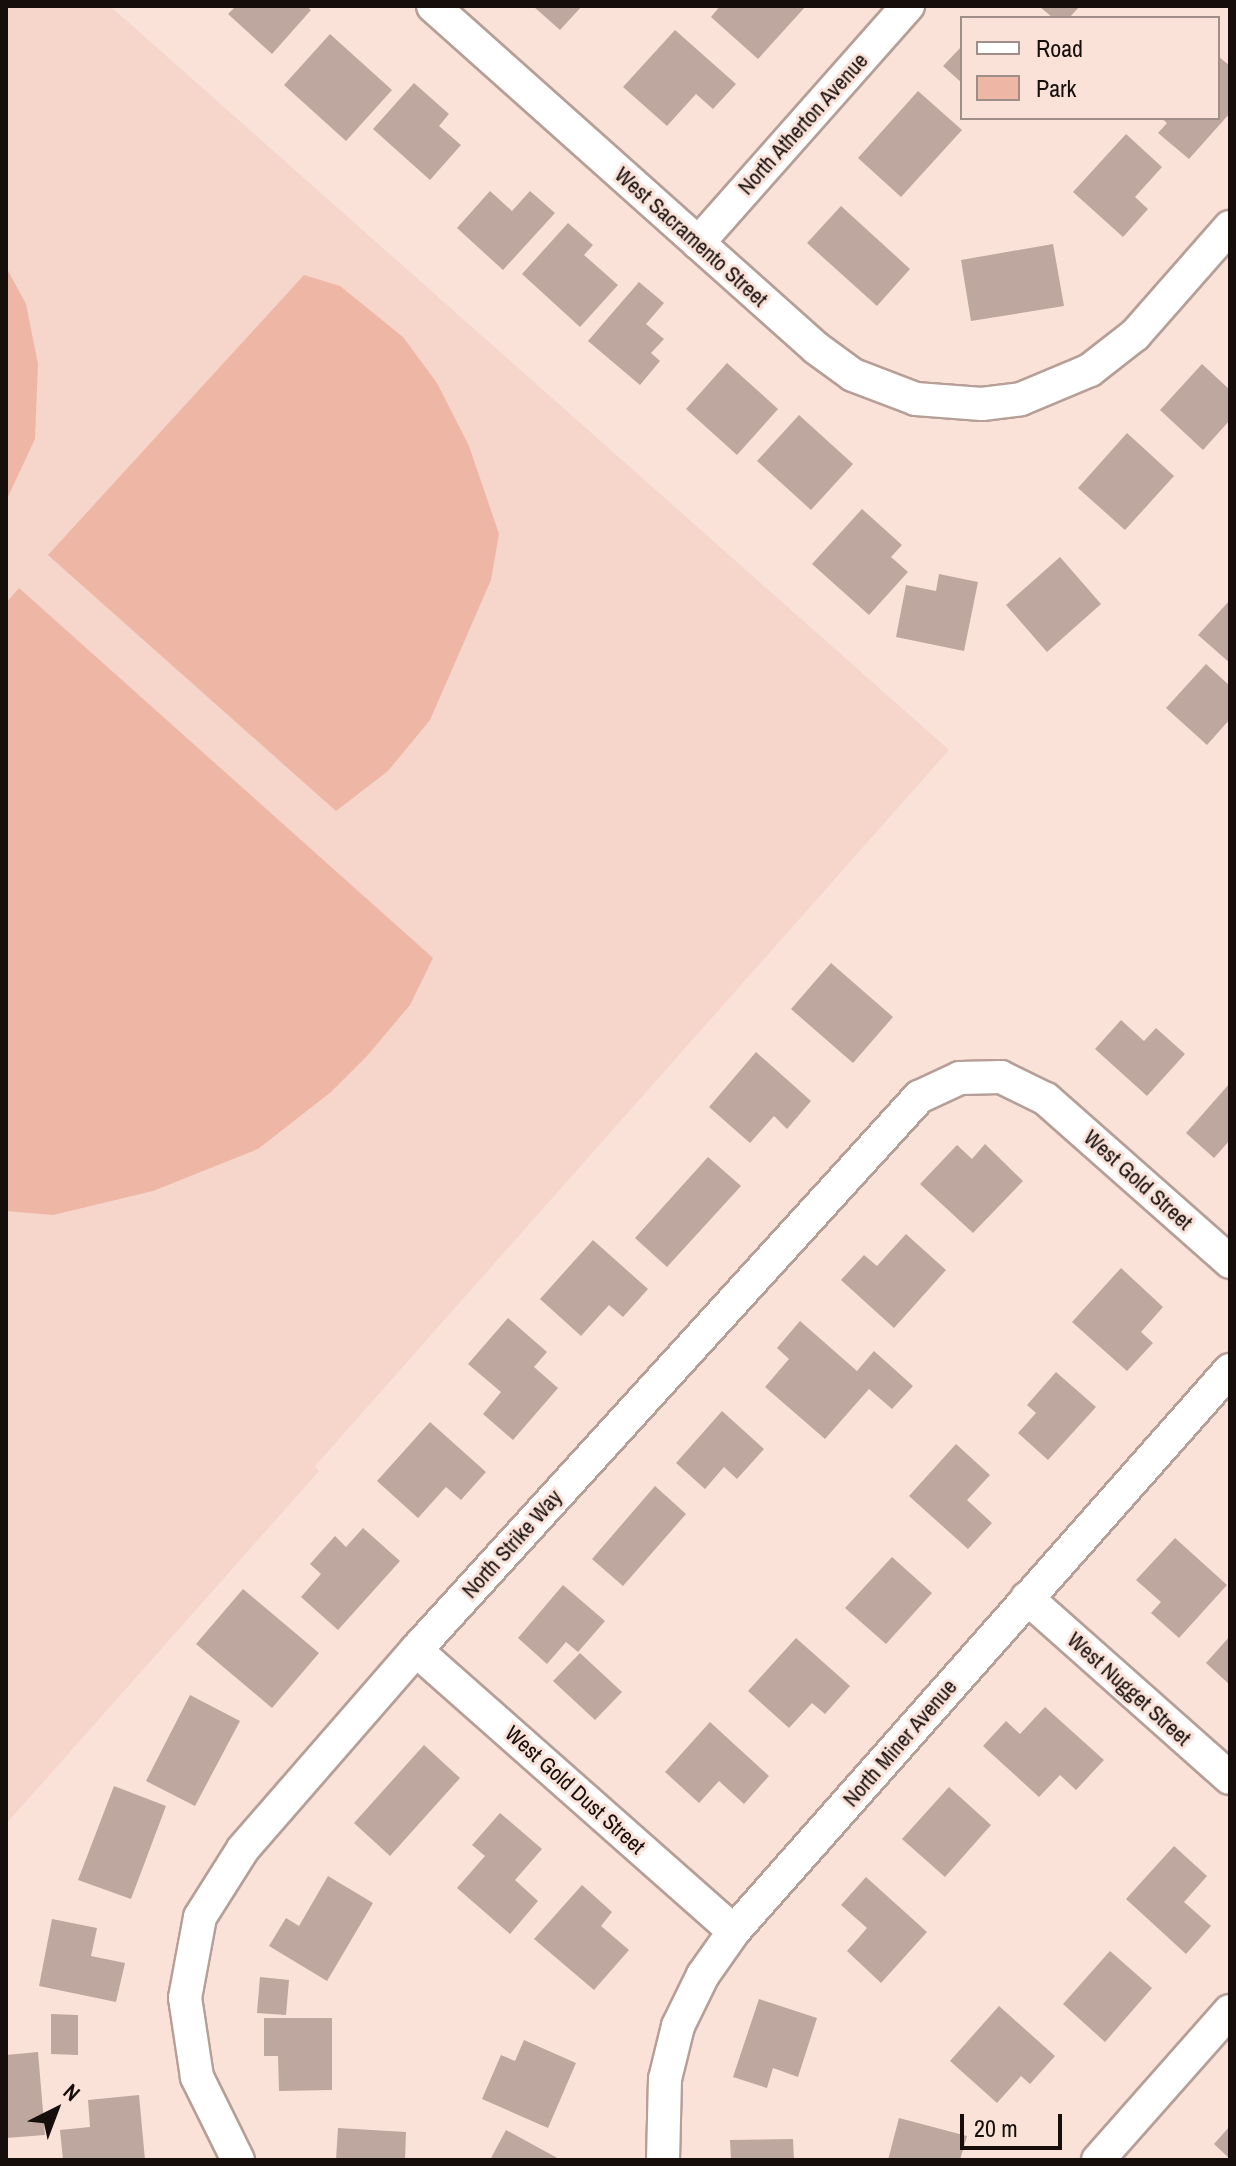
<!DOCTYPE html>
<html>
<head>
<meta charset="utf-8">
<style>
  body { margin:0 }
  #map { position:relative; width:1236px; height:2166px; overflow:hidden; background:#fae2d9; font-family:"Archivo Narrow",sans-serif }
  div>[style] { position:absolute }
  .built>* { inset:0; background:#f6d5ca }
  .green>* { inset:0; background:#eeb7a5 }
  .building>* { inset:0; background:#bea79f }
  .roads { filter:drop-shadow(2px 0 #b59f97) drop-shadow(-2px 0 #b59f97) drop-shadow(0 2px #b59f97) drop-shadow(0 -2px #b59f97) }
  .minor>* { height:32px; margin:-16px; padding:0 16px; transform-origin:16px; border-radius:16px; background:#fff }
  span { translate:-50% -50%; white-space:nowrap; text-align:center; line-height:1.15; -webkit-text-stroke:6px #fae2d9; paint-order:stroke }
  .street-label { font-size:22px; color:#160e0b }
  .frame { position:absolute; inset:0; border:8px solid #160e0b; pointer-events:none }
  .legend { position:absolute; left:960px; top:16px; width:260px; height:104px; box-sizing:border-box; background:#fae2d9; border:2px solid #9f8d87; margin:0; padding:10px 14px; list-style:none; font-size:24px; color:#160e0b }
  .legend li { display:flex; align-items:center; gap:16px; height:40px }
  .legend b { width:40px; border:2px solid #9f8d87 }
  .north { position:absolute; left:16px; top:2070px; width:80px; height:80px; -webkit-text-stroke:6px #fae2d9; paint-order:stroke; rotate:42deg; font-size:22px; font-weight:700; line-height:32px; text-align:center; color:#160e0b }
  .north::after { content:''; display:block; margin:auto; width:28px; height:36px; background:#160e0b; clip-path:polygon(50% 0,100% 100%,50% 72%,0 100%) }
  .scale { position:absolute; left:960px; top:2114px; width:102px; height:36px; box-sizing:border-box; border:4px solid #160e0b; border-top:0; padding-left:10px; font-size:24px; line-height:28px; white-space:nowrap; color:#160e0b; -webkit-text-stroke:6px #fae2d9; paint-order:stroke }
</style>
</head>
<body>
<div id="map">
  <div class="built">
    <i style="clip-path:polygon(6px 6px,110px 6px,949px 750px,315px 1466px,319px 1471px,6px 1824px)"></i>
  </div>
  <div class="green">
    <i style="clip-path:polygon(6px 267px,26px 304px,38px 364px,35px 439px,6px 501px)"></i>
    <i style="clip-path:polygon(304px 275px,340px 286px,403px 337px,437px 383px,469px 446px,499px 534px,491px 580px,430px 720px,388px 771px,336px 811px,48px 555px)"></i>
    <i style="clip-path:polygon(19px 588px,433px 958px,410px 1005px,367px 1056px,331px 1092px,258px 1149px,153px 1191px,53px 1215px,6px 1211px,6px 603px)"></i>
  </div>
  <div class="building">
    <i style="clip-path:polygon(236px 6px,306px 6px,311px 10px,272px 54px,228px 14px)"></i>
    <i style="clip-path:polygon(533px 6px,582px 6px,560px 30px)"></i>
    <i style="clip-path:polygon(720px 6px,806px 6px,758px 59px,711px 17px)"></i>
    <i style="clip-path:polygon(1039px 6px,1080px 6px,1069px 18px,1053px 18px)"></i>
    <i style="clip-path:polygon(675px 30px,736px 84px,713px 109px,696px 94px,667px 126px,623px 87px)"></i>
    <i style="clip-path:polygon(330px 34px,392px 90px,346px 141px,284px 85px)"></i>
    <i style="clip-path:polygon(962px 46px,962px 83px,943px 66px)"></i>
    <i style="clip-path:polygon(1218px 56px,1230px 66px,1230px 113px,1189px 159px,1158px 133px,1167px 123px,1161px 118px,1218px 118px)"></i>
    <i style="clip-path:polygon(414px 83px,449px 114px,439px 126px,461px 145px,430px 180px,373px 129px)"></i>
    <i style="clip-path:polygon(918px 91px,962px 130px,901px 197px,858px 158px)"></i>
    <i style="clip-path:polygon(1126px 134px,1162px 167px,1135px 197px,1148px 209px,1123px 237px,1073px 192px)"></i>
    <i style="clip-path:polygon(490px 191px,512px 211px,530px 191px,555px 213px,503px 270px,457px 228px)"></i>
    <i style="clip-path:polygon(841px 206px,910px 269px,877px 306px,807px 243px)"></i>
    <i style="clip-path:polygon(568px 223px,593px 245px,584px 255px,618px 285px,580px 327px,522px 274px)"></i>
    <i style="clip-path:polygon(1053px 244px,1064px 306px,971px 321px,961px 260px)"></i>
    <i style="clip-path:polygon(639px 282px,664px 303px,646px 324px,664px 339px,651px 353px,660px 361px,640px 385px,588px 341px)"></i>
    <i style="clip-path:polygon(727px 363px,778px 409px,737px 455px,686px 409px)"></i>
    <i style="clip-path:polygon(1202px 364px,1230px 390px,1230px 420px,1203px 450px,1160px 410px)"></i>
    <i style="clip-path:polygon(799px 415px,853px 464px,811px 510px,757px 461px)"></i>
    <i style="clip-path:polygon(1127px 433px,1174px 476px,1125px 530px,1078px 488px)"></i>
    <i style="clip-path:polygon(862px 509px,902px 545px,891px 557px,908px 572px,869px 615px,812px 564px)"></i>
    <i style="clip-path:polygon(1060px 557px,1101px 604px,1047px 652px,1006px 605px)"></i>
    <i style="clip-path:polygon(939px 574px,978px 582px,964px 651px,896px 637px,906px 585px,936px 591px)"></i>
    <i style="clip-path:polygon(1230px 600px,1230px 663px,1198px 635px)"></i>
    <i style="clip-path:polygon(1206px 664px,1230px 686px,1230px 719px,1207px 745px,1166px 708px)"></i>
    <i style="clip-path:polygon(831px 963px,893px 1017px,853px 1063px,791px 1009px)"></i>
    <i style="clip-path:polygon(1121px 1020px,1144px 1041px,1156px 1028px,1185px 1054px,1147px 1096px,1095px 1049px)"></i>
    <i style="clip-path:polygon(756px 1052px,811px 1101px,787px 1129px,774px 1116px,750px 1143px,709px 1107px)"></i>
    <i style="clip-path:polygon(1230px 1083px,1230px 1140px,1214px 1158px,1186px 1133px)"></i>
    <i style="clip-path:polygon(985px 1144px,1023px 1181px,973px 1233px,920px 1184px,957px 1145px,972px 1159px)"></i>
    <i style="clip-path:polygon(708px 1157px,741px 1186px,667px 1267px,635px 1238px)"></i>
    <i style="clip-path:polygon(906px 1234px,946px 1270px,894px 1328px,841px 1280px,864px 1255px,877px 1266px)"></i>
    <i style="clip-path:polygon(593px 1240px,648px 1289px,623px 1317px,609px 1305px,581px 1336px,540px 1299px)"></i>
    <i style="clip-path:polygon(1121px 1268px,1163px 1307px,1141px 1332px,1153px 1343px,1127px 1371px,1072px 1322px)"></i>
    <i style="clip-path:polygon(508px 1318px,547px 1352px,534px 1367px,558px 1388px,513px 1440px,483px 1414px,501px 1392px,468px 1364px)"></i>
    <i style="clip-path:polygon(800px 1321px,857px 1371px,874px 1351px,913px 1386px,892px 1409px,869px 1389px,825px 1439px,765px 1387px,789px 1359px,777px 1348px)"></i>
    <i style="clip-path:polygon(1056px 1372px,1096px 1407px,1048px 1460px,1018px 1433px,1036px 1413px,1027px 1405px)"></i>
    <i style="clip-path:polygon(722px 1411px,764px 1449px,737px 1479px,724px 1467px,705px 1489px,676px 1463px)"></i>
    <i style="clip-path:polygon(430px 1422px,486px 1472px,461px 1500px,446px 1487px,418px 1518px,377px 1481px)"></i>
    <i style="clip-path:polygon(956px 1444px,990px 1475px,967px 1500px,992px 1523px,968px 1549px,909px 1496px)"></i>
    <i style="clip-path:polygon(655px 1486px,686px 1514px,623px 1586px,592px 1559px)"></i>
    <i style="clip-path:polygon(363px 1528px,400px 1561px,338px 1630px,301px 1597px,321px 1574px,310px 1564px,335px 1536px,346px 1547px)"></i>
    <i style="clip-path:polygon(1175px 1538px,1227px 1585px,1179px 1638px,1151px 1613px,1161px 1602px,1136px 1580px)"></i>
    <i style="clip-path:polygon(892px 1557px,932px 1593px,886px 1644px,845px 1608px)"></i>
    <i style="clip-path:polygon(563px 1585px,605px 1621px,578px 1652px,566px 1642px,547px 1664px,518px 1638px)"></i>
    <i style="clip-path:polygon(243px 1589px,319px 1653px,272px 1708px,196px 1644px)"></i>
    <i style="clip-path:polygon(1230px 1636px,1230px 1685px,1206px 1663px)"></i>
    <i style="clip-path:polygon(796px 1638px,850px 1686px,825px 1714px,812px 1703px,789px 1728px,748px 1691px)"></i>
    <i style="clip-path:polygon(580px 1653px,622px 1692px,595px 1720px,553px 1681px)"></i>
    <i style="clip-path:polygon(190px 1695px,240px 1721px,195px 1806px,146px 1781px)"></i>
    <i style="clip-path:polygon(1045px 1707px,1104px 1760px,1076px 1790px,1060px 1775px,1039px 1797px,983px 1746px,1006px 1721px,1020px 1734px)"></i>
    <i style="clip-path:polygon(710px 1722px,769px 1776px,744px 1804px,719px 1781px,699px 1803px,665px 1772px)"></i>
    <i style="clip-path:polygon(424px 1745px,460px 1778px,390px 1856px,354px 1823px)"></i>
    <i style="clip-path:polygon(114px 1786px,166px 1806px,131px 1899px,78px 1880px)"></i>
    <i style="clip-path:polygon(949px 1787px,991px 1825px,945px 1877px,902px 1839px)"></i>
    <i style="clip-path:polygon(500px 1813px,542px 1849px,515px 1880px,538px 1901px,510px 1934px,457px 1888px,485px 1856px,472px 1845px)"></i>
    <i style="clip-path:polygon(1174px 1846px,1207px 1876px,1184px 1902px,1211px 1926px,1186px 1954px,1126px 1899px)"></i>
    <i style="clip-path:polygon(328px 1876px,373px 1903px,327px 1981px,269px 1946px,286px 1918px,299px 1926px)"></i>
    <i style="clip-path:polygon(866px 1877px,927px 1932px,881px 1983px,847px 1951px,867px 1928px,841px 1905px)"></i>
    <i style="clip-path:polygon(582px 1885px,612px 1912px,601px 1926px,629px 1950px,594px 1990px,534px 1939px)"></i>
    <i style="clip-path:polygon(52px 1919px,97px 1928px,91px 1956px,125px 1963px,116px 2002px,39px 1986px)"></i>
    <i style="clip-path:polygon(1110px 1951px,1152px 1988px,1105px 2042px,1063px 2004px)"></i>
    <i style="clip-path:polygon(260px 1977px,289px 1980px,286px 2015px,257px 2013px)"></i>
    <i style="clip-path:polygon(759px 1999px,817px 2018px,798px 2077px,773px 2068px,767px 2088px,733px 2077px)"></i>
    <i style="clip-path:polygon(999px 2006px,1055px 2056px,1030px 2084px,1021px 2076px,997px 2103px,950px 2061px)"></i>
    <i style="clip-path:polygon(51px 2014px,78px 2015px,78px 2055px,51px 2054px)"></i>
    <i style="clip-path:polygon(264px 2018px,332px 2018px,332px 2090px,279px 2091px,278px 2056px,264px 2056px)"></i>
    <i style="clip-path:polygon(524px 2040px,576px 2063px,548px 2128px,482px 2099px,501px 2055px,515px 2061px)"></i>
    <i style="clip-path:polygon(38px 2052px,45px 2135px,6px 2138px,6px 2055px)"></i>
    <i style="clip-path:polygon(139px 2095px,145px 2160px,63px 2160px,60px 2130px,90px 2127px,88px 2100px)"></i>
    <i style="clip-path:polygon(899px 2118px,967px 2136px,960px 2160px,888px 2160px)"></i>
    <i style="clip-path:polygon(1230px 2126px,1230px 2159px,1214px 2144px)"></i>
    <i style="clip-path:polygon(338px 2128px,406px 2132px,405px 2160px,336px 2160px)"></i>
    <i style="clip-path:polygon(506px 2130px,561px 2160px,490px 2160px)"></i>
    <i style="clip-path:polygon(793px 2139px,794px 2160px,731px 2160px,730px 2140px)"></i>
  </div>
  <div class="roads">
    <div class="minor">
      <i style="left:433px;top:6px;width:513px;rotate:41.76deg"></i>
      <i style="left:816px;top:348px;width:46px;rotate:36.1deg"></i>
      <i style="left:853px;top:375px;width:67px;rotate:20.9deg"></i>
      <i style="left:916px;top:399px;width:66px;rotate:4.3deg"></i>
      <i style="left:982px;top:404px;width:39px;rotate:-7deg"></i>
      <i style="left:1021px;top:399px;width:75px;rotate:-22.8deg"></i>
      <i style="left:1090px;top:370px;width:57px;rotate:-37.9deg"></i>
      <i style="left:1135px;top:335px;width:144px;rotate:-48.7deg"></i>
      <i style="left:698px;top:243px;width:317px;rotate:-48.5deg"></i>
      <i style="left:1027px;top:1598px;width:271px;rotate:41.6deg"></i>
      <i style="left:416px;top:1650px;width:424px;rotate:41.5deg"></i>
      <i style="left:238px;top:2160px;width:93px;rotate:-116.3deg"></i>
      <i style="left:197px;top:2077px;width:80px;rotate:-98.6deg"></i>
      <i style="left:185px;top:1998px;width:82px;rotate:-79.5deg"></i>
      <i style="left:200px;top:1917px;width:80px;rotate:-57.7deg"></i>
      <i style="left:243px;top:1849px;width:264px;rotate:-49deg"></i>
      <i style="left:416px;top:1650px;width:748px;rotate:-47.71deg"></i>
      <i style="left:919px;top:1097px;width:45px;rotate:-24.9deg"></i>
      <i style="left:960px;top:1078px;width:41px;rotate:-1.4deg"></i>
      <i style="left:1001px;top:1077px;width:50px;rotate:26.1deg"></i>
      <i style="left:1046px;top:1099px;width:246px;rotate:41.5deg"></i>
      <i style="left:663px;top:2160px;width:81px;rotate:-88.6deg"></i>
      <i style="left:665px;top:2079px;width:55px;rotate:-76.2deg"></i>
      <i style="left:678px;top:2026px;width:57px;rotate:-63.9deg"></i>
      <i style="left:703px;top:1975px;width:54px;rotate:-54.8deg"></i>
      <i style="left:734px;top:1931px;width:749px;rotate:-48.52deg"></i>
      <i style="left:1098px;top:2160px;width:199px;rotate:-48.5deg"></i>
    </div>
  </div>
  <div class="street-label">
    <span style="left:803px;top:124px;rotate:-48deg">North Atherton Avenue</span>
    <span style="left:691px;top:237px;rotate:42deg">West Sacramento Street</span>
    <span style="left:1138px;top:1180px;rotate:42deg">West Gold Street</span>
    <span style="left:512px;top:1544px;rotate:-48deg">North Strike Way</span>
    <span style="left:1129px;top:1689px;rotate:42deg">West Nugget Street</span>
    <span style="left:900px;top:1743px;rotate:-49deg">North Miner Avenue</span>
    <span style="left:575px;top:1790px;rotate:42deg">West Gold Dust Street</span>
  </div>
  <div class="frame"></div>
  <ul class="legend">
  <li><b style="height:10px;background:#fff"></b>Road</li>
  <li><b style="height:22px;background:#eeb7a5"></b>Park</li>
  </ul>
  <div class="north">N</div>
  <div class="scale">20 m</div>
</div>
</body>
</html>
